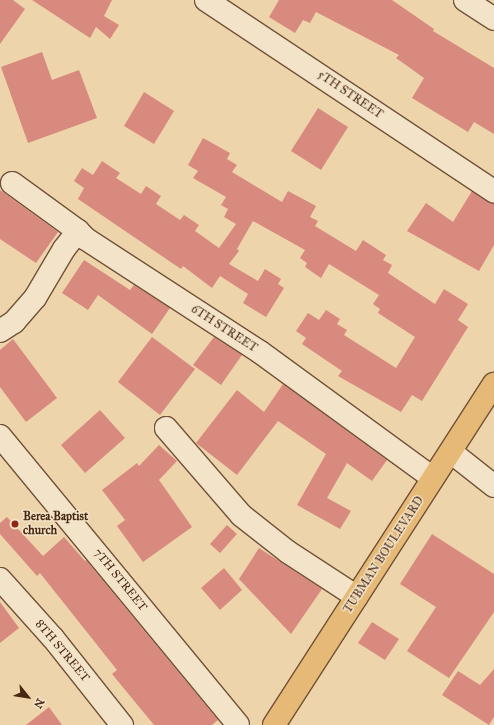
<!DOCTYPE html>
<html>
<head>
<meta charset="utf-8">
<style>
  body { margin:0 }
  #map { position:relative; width:494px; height:725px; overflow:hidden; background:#edd4ab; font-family:"IM FELL Great Primer",serif }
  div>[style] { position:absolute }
  .building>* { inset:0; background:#d98a7f }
  .roads { filter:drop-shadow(1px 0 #715239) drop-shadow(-1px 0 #715239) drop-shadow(0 1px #715239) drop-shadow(0 -1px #715239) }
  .minor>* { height:22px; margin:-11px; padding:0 11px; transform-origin:11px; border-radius:11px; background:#f3e3c8 }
  .highway>* { height:22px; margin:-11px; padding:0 11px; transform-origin:11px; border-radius:11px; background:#e6ba76 }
  .dots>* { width:11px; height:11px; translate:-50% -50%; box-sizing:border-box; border:2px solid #f3e3c8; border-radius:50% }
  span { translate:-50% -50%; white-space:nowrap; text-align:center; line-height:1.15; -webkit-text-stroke:3px #f3e3c8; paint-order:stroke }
  .street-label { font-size:12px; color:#482713 }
  .poi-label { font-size:12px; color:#482713; font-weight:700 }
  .left { translate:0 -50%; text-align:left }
  .north { position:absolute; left:8px; top:677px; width:40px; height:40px; -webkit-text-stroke:3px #f3e3c8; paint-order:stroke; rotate:120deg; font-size:11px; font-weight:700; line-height:16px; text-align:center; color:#482713 }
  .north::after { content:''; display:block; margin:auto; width:14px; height:18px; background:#482713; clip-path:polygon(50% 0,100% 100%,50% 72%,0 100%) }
</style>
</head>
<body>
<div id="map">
  <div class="building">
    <i style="clip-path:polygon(0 0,13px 0,25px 9px,0 44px)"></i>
    <i style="clip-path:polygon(32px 0,112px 0,104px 16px,119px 25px,110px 39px,96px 27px,90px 38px)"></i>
    <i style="clip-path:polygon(279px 0,392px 0,434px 29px,433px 31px,494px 68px,494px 134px,474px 122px,468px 132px,412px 98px,424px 78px,396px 58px,399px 55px,316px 12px,310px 23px,303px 20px,295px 33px,269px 17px)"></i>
    <i style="clip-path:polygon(42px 52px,52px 80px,79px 70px,97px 118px,28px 143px,1px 67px)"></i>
    <i style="clip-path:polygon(144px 92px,174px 111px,154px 144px,124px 126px)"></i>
    <i style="clip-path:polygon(318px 108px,348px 127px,321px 170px,291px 151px)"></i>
    <i style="clip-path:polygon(203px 138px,230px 153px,227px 159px,237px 165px,232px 172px,282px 202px,288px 191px,316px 206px,310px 217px,318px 221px,315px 226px,356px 251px,363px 240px,386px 255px,383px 260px,392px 265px,388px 273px,435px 304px,444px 289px,468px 304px,458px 320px,468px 327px,422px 401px,412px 395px,401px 412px,338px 376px,342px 371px,302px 344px,306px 338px,296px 331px,308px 313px,319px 320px,326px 310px,340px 319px,337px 324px,347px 330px,344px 335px,396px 368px,415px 337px,378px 313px,380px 309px,373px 304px,379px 295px,329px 264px,321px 278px,305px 267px,307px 263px,300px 258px,305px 250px,253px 221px,237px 249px,239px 251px,229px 264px,258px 281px,265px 269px,281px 279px,278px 284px,284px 288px,266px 317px,243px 303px,248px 294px,220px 276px,212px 288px,183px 266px,181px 269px,78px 199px,84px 188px,74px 181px,82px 168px,93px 175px,102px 161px,120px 173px,116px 178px,141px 194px,146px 186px,161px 196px,156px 204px,180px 220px,184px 215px,199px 225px,195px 231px,219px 248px,236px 224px,224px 217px,228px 209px,221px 205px,226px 197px,193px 178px,198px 171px,188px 165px)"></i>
    <i style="clip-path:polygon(0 190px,58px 232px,36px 263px,0 239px)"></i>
    <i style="clip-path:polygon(472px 191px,487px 201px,494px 203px,494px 245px,479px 271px,407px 231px,426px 203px,453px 222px)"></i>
    <i style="clip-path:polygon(84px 260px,130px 290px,134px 285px,170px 308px,152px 334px,98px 295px,88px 310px,62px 293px)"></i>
    <i style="clip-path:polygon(152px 337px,195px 369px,160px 415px,118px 382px)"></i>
    <i style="clip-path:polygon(214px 337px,242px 355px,221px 385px,193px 365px)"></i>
    <i style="clip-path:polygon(13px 339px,57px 398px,26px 422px,0 387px,0 350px)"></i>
    <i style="clip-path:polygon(283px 384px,387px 460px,372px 481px,347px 463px,327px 498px,351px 511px,340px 529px,297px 505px,326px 454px,278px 421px,237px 475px,196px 443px,237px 390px,264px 412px)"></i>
    <i style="clip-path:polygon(100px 410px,125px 438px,85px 473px,61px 445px)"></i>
    <i style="clip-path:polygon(159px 445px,177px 461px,159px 480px,192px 527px,143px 562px,117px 526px,125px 520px,102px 490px,137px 463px,139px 466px)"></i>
    <i style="clip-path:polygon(7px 517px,43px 556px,64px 537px,85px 561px,86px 560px,218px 720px,212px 725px,154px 725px,112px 674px,117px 670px,40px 573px,37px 576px,0 534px,0 523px)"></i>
    <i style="clip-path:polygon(227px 525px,237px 534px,220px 553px,210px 544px)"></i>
    <i style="clip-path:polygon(432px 534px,494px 574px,494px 612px,449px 678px,407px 651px,436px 607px,400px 584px)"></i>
    <i style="clip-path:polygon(259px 548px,322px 589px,291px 634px,239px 579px)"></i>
    <i style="clip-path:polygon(224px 568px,242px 590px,220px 610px,201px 588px)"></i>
    <i style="clip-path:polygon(0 602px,19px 628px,0 643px)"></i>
    <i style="clip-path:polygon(372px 622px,399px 639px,385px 660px,358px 643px)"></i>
    <i style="clip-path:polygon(494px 669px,494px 717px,489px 725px,442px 695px,458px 671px,480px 685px)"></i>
    <i style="clip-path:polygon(49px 707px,62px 725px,26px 725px)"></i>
  </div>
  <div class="roads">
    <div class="minor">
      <i style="left:206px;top:0;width:346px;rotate:33.6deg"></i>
      <i style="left:465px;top:0;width:35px;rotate:33deg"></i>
      <i style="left:12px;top:183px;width:82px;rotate:36deg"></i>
      <i style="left:78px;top:231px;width:11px;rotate:45deg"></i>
      <i style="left:86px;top:239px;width:207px;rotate:33deg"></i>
      <i style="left:260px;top:352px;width:214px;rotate:36.1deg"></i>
      <i style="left:0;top:331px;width:17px;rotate:-33deg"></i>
      <i style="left:14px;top:322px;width:32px;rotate:-49deg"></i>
      <i style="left:35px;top:298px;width:57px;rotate:-59.4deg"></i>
      <i style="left:64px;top:249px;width:23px;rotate:-52deg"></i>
      <i style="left:166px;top:428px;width:115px;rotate:49.2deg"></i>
      <i style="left:241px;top:515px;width:60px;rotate:38.2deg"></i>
      <i style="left:288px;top:552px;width:82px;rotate:33.1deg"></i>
      <i style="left:0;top:436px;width:374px;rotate:50.5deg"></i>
      <i style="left:451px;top:452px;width:55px;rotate:38.3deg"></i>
      <i style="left:0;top:579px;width:79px;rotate:48.1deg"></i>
      <i style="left:53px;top:638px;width:111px;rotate:51.6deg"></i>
    </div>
    <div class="highway">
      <i style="left:274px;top:725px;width:406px;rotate:-57.2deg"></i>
    </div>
  </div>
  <div class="dots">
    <i style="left:15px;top:524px;background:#8f2418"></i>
  </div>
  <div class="street-label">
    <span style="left:350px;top:95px;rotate:34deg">5TH STREET</span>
    <span style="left:224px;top:329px;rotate:33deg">6TH STREET</span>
    <span style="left:384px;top:555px;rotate:-57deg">TUBMAN BOULEVARD</span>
    <span style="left:120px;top:580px;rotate:51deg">7TH STREET</span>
    <span style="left:62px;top:651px;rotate:50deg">8TH STREET</span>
  </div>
  <div class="poi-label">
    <span class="left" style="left:23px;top:524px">Berea Baptist<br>church</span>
  </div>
  <div class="north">N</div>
</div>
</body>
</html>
